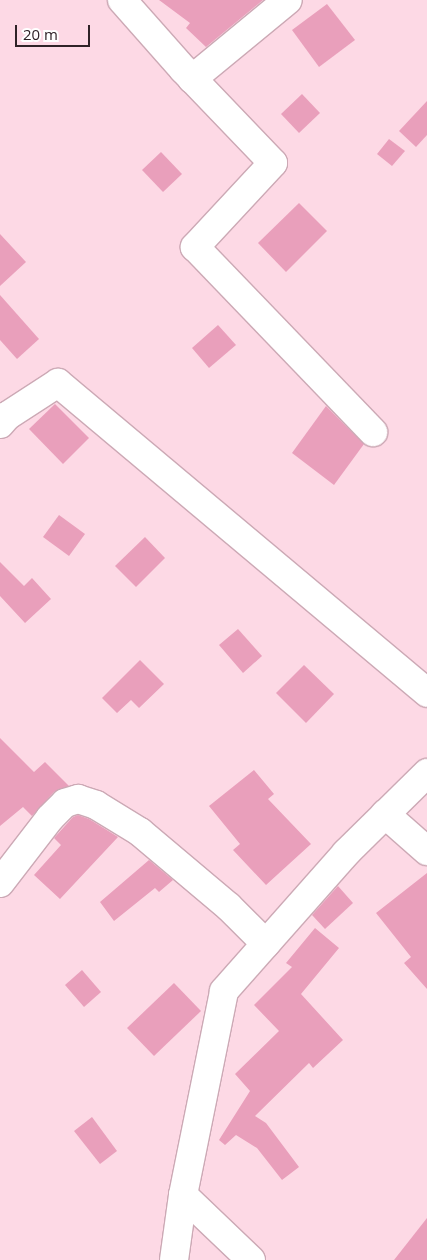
<!DOCTYPE html>
<html>
<head>
<meta charset="utf-8">
<style>
  body { margin:0 }
  #map { position:relative; width:427px; height:1260px; overflow:hidden; background:#fdd9e5; font-family:"Open Sans",sans-serif }
  div>[style] { position:absolute }
  .building>* { inset:0; background:#e99fbb }
  .roads { filter:drop-shadow(1px 0 #cca9b5) drop-shadow(-1px 0 #cca9b5) drop-shadow(0 1px #cca9b5) drop-shadow(0 -1px #cca9b5) }
  .minor>* { height:28px; margin:-14px; padding:0 14px; transform-origin:14px; border-radius:14px; background:#fff }
  span { translate:-50% -50%; white-space:nowrap; text-align:center; line-height:1.15; -webkit-text-stroke:4px #fff; paint-order:stroke }
  .scale { position:absolute; left:15px; top:25px; width:75px; height:22px; box-sizing:border-box; border:2px solid #2f2227; border-top:0; padding-left:6px; font-size:15px; line-height:18px; white-space:nowrap; color:#2f2227; -webkit-text-stroke:4px #fff; paint-order:stroke }
</style>
</head>
<body>
<div id="map">
  <div class="building">
    <i style="clip-path:polygon(159px 0,263px 0,206px 47px,186px 28px,190px 23px)"></i>
    <i style="clip-path:polygon(327px 4px,355px 40px,319px 67px,292px 30px)"></i>
    <i style="clip-path:polygon(302px 94px,320px 113px,299px 133px,281px 114px)"></i>
    <i style="clip-path:polygon(427px 101px,427px 135px,416px 147px,399px 131px)"></i>
    <i style="clip-path:polygon(389px 139px,405px 151px,392px 166px,377px 154px)"></i>
    <i style="clip-path:polygon(161px 152px,182px 174px,163px 192px,142px 170px)"></i>
    <i style="clip-path:polygon(299px 203px,327px 231px,286px 272px,258px 243px)"></i>
    <i style="clip-path:polygon(0 234px,26px 262px,0 286px)"></i>
    <i style="clip-path:polygon(0 295px,39px 339px,17px 359px,0 340px)"></i>
    <i style="clip-path:polygon(218px 325px,236px 345px,209px 368px,192px 348px)"></i>
    <i style="clip-path:polygon(55px 404px,89px 438px,63px 464px,29px 429px)"></i>
    <i style="clip-path:polygon(326px 406px,364px 444px,334px 485px,292px 453px)"></i>
    <i style="clip-path:polygon(59px 515px,85px 534px,69px 556px,43px 537px)"></i>
    <i style="clip-path:polygon(145px 537px,165px 558px,136px 587px,115px 566px)"></i>
    <i style="clip-path:polygon(0 562px,24px 586px,32px 578px,51px 599px,25px 623px,0 596px)"></i>
    <i style="clip-path:polygon(238px 629px,262px 656px,243px 673px,219px 645px)"></i>
    <i style="clip-path:polygon(140px 660px,164px 684px,139px 708px,131px 700px,117px 713px,102px 698px)"></i>
    <i style="clip-path:polygon(304px 665px,334px 694px,306px 723px,276px 693px)"></i>
    <i style="clip-path:polygon(0 738px,34px 772px,45px 762px,69px 786px,54px 792px,32px 816px,23px 807px,0 826px)"></i>
    <i style="clip-path:polygon(254px 770px,274px 794px,268px 799px,311px 844px,266px 885px,233px 850px,240px 844px,209px 806px)"></i>
    <i style="clip-path:polygon(78px 815px,89px 819px,118px 837px,60px 899px,34px 875px,61px 845px,54px 838px,73px 817px)"></i>
    <i style="clip-path:polygon(149px 860px,173px 880px,159px 892px,155px 888px,114px 921px,100px 902px)"></i>
    <i style="clip-path:polygon(427px 873px,427px 989px,404px 963px,411px 957px,376px 913px)"></i>
    <i style="clip-path:polygon(338px 886px,353px 903px,325px 929px,312px 915px)"></i>
    <i style="clip-path:polygon(315px 928px,339px 948px,301px 994px,343px 1040px,313px 1068px,309px 1063px,255px 1116px,266px 1123px,299px 1167px,282px 1180px,257px 1148px,236px 1135px,225px 1145px,219px 1140px,250px 1091px,235px 1074px,279px 1031px,254px 1005px,292px 967px,286px 963px)"></i>
    <i style="clip-path:polygon(82px 970px,101px 992px,84px 1007px,65px 985px)"></i>
    <i style="clip-path:polygon(174px 983px,201px 1011px,154px 1056px,127px 1028px)"></i>
    <i style="clip-path:polygon(92px 1117px,117px 1151px,100px 1164px,74px 1131px)"></i>
    <i style="clip-path:polygon(427px 1218px,427px 1260px,394px 1260px)"></i>
  </div>
  <div class="roads">
    <div class="minor">
      <i style="left:122px;top:0;width:92px;rotate:48.5deg"></i>
      <i style="left:183px;top:69px;width:130px;rotate:46.2deg"></i>
      <i style="left:273px;top:163px;width:115px;rotate:132.9deg"></i>
      <i style="left:195px;top:247px;width:257px;rotate:46.1deg"></i>
      <i style="left:192px;top:79px;width:124px;rotate:-39.5deg"></i>
      <i style="left:0;top:424px;width:11px;rotate:-49deg"></i>
      <i style="left:7px;top:416px;width:61px;rotate:-32.9deg"></i>
      <i style="left:58px;top:383px;width:482px;rotate:40deg"></i>
      <i style="left:385px;top:814px;width:56px;rotate:41.4deg"></i>
      <i style="left:0;top:883px;width:82px;rotate:-52.4deg"></i>
      <i style="left:50px;top:818px;width:21px;rotate:-45deg"></i>
      <i style="left:65px;top:803px;width:14px;rotate:-17deg"></i>
      <i style="left:78px;top:799px;width:19px;rotate:18deg"></i>
      <i style="left:96px;top:805px;width:52px;rotate:31.5deg"></i>
      <i style="left:140px;top:832px;width:116px;rotate:40.1deg"></i>
      <i style="left:229px;top:907px;width:52px;rotate:45deg"></i>
      <i style="left:174px;top:1260px;width:66px;rotate:-82.1deg"></i>
      <i style="left:251px;top:1260px;width:94px;rotate:-136.3deg"></i>
      <i style="left:183px;top:1195px;width:208px;rotate:-78.6deg"></i>
      <i style="left:224px;top:991px;width:184px;rotate:-48.5deg"></i>
      <i style="left:346px;top:853px;width:114px;rotate:-44.6deg"></i>
    </div>
  </div>
  <div class="scale">20 m</div>
</div>
</body>
</html>
